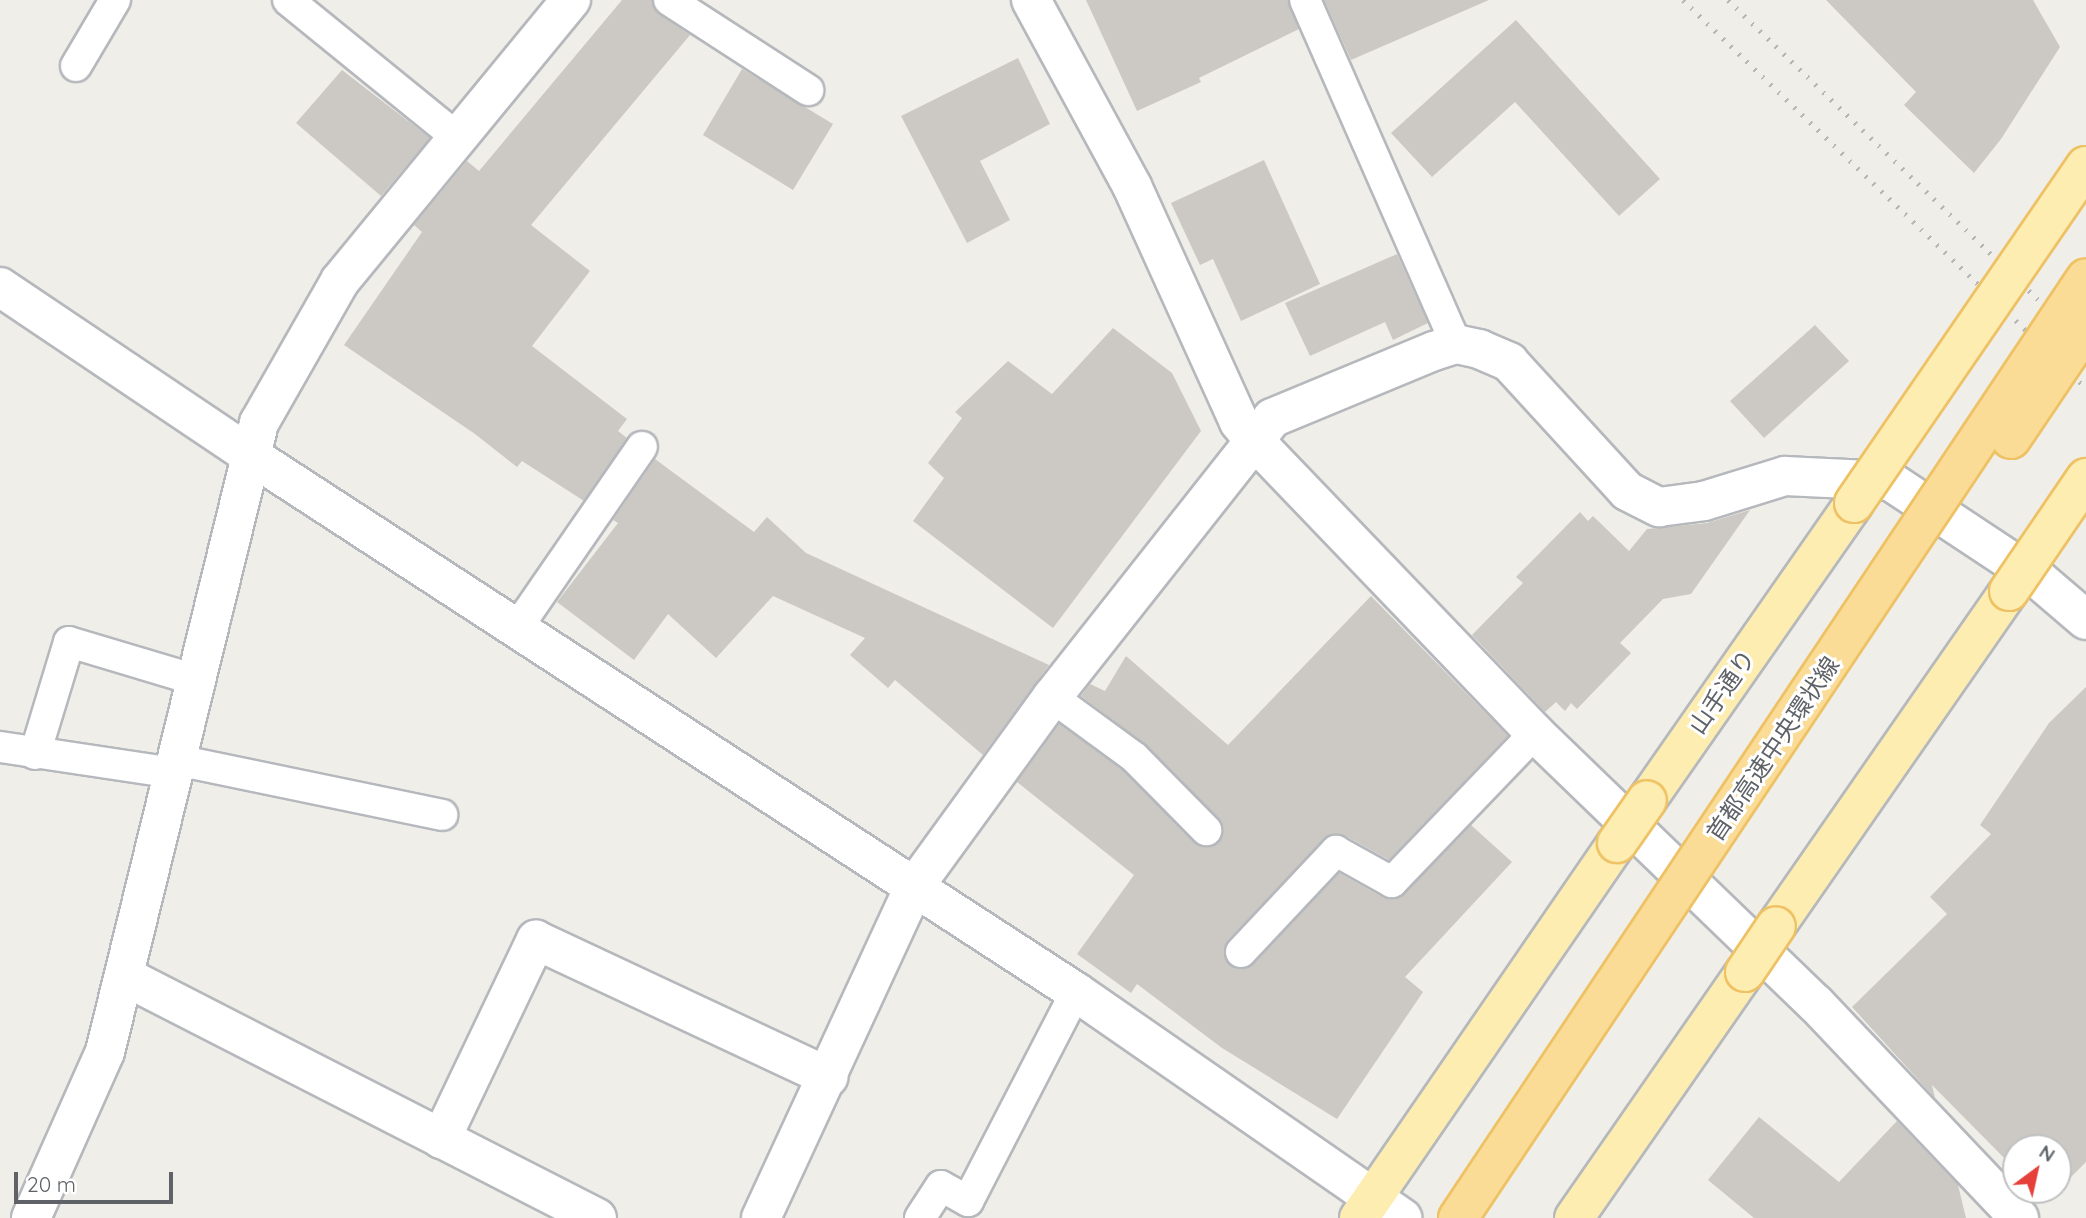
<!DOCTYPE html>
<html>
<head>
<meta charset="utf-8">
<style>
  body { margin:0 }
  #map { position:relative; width:2086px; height:1218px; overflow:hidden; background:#f0eee8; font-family:Quicksand,"Noto Sans JP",sans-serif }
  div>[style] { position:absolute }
  .building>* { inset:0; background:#ccc9c4 }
  .roads { filter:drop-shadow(2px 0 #b5b8bc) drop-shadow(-2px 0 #b5b8bc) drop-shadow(0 2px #b5b8bc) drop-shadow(0 -2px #b5b8bc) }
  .lane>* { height:30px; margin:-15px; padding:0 15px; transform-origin:15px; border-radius:15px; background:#fff }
  .street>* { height:38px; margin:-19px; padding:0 19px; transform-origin:19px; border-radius:19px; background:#fff }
  .primary>* { height:38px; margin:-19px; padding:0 19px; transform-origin:19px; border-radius:19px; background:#fdedb1 }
  .rail>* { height:5px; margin-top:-2.5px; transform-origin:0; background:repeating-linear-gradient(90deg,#b6b7b7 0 2px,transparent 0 11px) }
  .bridges { filter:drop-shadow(2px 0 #eec164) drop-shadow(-2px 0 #eec164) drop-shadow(0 2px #eec164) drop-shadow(0 -2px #eec164) }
  .primary-bridge>* { height:38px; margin:-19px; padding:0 19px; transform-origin:19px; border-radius:19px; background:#fdedb1 }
  .highway-bridge>* { height:38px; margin:-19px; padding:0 19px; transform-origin:19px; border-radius:19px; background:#fadc96 }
  span { translate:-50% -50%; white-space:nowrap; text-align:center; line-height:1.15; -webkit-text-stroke:6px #fff; paint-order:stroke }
  .street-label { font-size:24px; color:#5f6367 }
  .north { position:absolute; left:2002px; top:1134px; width:70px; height:70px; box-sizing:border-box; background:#fff; border:2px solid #bfc1c2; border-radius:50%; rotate:33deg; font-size:19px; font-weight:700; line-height:28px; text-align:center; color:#5f6367 }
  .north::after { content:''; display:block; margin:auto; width:24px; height:32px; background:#e5403a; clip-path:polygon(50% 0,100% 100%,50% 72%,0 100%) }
  .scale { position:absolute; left:14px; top:1172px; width:159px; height:32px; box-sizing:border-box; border:4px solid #5f6367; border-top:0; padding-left:9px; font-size:21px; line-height:24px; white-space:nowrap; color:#5f6367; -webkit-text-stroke:5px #fff; paint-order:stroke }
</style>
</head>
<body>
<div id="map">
  <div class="building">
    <i style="clip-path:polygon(622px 0,652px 0,659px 14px,690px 35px,531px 225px,590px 271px,532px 346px,627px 419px,618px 431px,627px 438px,584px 501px,522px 461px,517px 467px,475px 434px,344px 345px,422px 232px,414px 225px,467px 161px,479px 171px)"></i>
    <i style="clip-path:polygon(1086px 0,1288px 0,1299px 29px,1199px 78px,1201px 82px,1137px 111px)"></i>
    <i style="clip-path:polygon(1324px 0,1489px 0,1351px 60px)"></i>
    <i style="clip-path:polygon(1826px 0,2033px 0,2060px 47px,2001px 139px,1974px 173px,1904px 105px,1916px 92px)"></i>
    <i style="clip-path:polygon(1516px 20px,1660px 179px,1619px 216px,1515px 102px,1432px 177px,1391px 133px)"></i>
    <i style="clip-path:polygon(1018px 58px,1050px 124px,980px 161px,1010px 220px,967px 243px,901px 116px)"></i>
    <i style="clip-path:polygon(742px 69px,833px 124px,793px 190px,703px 135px)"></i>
    <i style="clip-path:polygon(342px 70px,430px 138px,381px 196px,296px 123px)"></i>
    <i style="clip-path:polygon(1264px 160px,1320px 284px,1241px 321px,1213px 259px,1200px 265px,1171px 203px)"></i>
    <i style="clip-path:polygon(1397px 254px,1428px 323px,1393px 340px,1385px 322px,1310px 356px,1285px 303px)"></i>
    <i style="clip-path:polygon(1815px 325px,1849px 361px,1764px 438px,1730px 401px)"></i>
    <i style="clip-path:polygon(1113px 328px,1172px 373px,1201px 431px,1053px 628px,913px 521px,944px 478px,928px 463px,962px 418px,955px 412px,1008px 361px,1052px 394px)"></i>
    <i style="clip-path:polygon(655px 459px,754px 532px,767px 517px,806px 553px,1049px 665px,983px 755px,895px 680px,888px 688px,850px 655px,865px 638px,773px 596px,716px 658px,668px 614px,634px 660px,557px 602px,618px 523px,613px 520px)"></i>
    <i style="clip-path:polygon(1750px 510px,1691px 594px,1663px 599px,1620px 643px,1631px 653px,1577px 709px,1571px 703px,1565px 711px,1556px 702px,1545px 712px,1472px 635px,1523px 583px,1516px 577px,1580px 512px,1588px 521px,1593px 516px,1629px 551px,1647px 529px,1707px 523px)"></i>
    <i style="clip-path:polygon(1371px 596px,1508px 736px,1389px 860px,1344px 835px,1337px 834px,1324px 839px,1228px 940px,1224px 949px,1225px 958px,1236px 969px,1253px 964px,1339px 873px,1384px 898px,1399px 898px,1471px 825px,1512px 862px,1405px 977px,1423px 992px,1337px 1119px,1222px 1048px,1137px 984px,1131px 993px,1077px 954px,1134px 875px,1017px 782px,1059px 724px,1123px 770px,1194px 842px,1202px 847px,1211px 847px,1223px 834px,1218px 818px,1146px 745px,1081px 696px,1090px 684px,1105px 691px,1126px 656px,1228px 745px)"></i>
    <i style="clip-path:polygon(2086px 687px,2086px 1162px,2058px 1190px,2058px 1148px,2016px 1148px,2016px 1170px,1932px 1085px,1935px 1098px,1852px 1007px,1947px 914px,1930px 897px,1991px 834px,1980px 825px,2049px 723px)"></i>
    <i style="clip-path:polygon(1759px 1117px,1839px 1182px,1897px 1121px,1958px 1185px,1966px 1218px,1754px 1218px,1708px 1180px)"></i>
  </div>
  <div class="roads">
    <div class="lane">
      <i style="left:288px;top:0;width:219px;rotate:39.1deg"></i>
      <i style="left:669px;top:0;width:166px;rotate:32.9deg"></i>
      <i style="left:1305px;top:0;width:376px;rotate:66.3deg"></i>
      <i style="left:76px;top:66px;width:77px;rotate:-59.4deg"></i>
      <i style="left:517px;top:628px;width:220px;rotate:-55.4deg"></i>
      <i style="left:1052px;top:697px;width:102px;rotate:36.2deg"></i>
      <i style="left:1134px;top:757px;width:103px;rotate:45.4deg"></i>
      <i style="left:0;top:747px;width:176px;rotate:8.5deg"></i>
      <i style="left:35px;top:754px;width:117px;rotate:-73.1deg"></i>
      <i style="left:69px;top:642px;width:133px;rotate:16.7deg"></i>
      <i style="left:177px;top:760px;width:271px;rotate:11.7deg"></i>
      <i style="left:1241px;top:952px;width:139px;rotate:-46.8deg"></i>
      <i style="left:1336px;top:851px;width:64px;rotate:29deg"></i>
      <i style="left:1392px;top:882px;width:207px;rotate:-46.2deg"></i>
      <i style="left:920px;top:1218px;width:38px;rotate:-57deg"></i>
      <i style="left:941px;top:1186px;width:31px;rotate:29deg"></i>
      <i style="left:968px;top:1201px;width:235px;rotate:-62.7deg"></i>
    </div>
    <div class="street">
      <i style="left:1031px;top:0;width:212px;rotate:61.5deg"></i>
      <i style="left:1132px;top:186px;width:259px;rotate:65.6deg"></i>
      <i style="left:1239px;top:422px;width:22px;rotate:51deg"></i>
      <i style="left:1253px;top:439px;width:407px;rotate:46.2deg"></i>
      <i style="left:1535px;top:733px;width:390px;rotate:44deg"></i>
      <i style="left:1816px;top:1004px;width:295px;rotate:46.5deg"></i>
      <i style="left:0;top:287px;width:301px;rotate:33.9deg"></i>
      <i style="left:250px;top:455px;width:985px;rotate:33.03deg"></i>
      <i style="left:1076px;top:992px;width:397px;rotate:34.7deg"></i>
      <i style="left:126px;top:977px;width:529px;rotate:27.1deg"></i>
      <i style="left:441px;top:1139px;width:221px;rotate:-64.5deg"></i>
      <i style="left:536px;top:940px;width:323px;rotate:25.1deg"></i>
      <i style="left:31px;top:1218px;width:182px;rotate:-66deg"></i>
      <i style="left:105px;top:1052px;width:648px;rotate:-76.24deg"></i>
      <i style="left:259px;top:423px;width:163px;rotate:-60.3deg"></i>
      <i style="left:340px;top:281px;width:364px;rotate:-50.6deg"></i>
      <i style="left:761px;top:1218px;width:365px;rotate:-65.2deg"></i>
      <i style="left:914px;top:887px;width:235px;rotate:-54deg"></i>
      <i style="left:1052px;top:697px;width:355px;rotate:-51.7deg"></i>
      <i style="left:1272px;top:418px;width:175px;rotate:-22.5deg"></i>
      <i style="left:1434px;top:351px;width:23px;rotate:-18deg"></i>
      <i style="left:1456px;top:344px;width:24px;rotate:12deg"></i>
      <i style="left:1479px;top:349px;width:33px;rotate:23deg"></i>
      <i style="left:1509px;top:362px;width:175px;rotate:47.5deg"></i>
      <i style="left:1627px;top:491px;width:36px;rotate:27deg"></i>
      <i style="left:1659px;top:507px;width:45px;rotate:-7.6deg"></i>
      <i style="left:1704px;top:501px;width:85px;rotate:-17.2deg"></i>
      <i style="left:1785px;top:476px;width:105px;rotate:2.7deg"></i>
      <i style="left:1890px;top:481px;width:178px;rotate:33.5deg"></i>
      <i style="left:2038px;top:579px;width:63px;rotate:40.5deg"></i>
    </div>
    <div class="primary">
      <i style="left:1647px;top:800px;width:362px;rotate:-55.1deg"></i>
      <i style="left:1776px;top:926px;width:408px;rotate:-55.2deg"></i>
      <i style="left:1359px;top:1218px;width:455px;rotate:-55.5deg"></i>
      <i style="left:1574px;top:1218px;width:300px;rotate:-55.2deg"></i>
    </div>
  </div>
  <div class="rail">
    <i style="left:1683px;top:0;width:559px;rotate:43.91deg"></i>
    <i style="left:1728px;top:0;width:498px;rotate:44deg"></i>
  </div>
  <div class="bridges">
    <div class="primary-bridge">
      <i style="left:1854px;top:503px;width:409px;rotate:-55.5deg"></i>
      <i style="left:2009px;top:591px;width:137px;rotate:-55.7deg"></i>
      <i style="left:1617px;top:843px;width:52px;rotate:-55.1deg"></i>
      <i style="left:1745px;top:972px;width:55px;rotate:-56deg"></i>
    </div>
    <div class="highway-bridge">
      <i style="left:2011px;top:439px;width:134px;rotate:-56deg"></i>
      <i style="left:1458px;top:1218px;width:1130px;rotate:-56.25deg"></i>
    </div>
  </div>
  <div class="street-label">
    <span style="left:1722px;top:692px;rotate:-55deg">山手通り</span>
    <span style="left:1773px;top:749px;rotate:-56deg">首都高速中央環状線</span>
  </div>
  <div class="north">N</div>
  <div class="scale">20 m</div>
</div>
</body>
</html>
